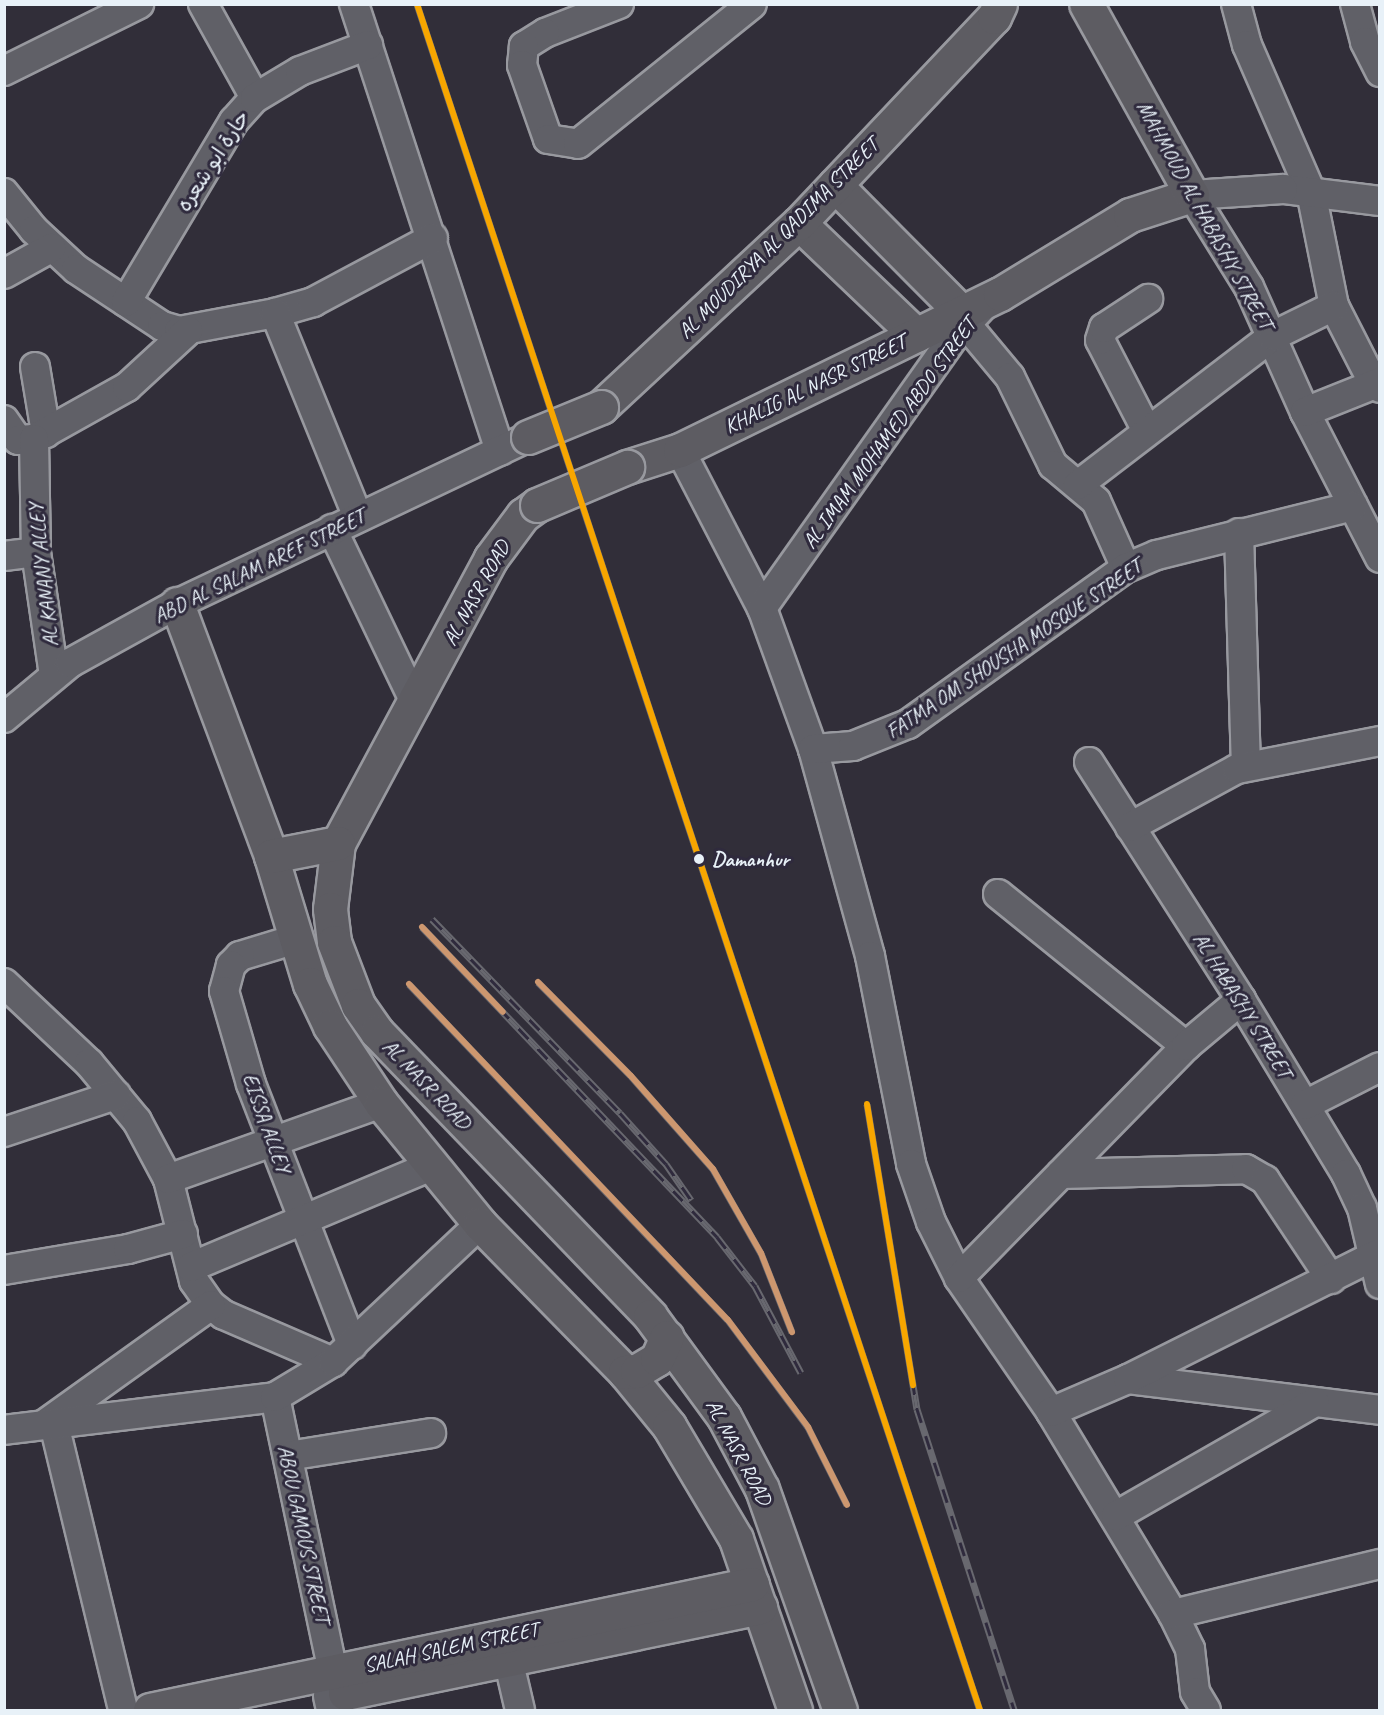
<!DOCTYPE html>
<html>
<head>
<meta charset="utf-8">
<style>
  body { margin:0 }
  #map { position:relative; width:1384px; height:1715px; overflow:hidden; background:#312e39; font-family:Caveat,"Playpen Sans Arabic",sans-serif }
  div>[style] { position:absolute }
  .roads { filter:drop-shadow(2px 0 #98999f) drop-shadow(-2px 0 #98999f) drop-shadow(0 2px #98999f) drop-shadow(0 -2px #98999f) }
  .minor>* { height:28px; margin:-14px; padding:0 14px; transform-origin:14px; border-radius:14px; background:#606067 }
  .major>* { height:33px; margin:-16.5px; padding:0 16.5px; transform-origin:16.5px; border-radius:16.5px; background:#5d5c62 }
  .rail>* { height:7px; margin-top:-3.5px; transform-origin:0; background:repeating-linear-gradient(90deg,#2f2a3d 0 14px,#68686f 0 28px); box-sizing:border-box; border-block:2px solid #68686f }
  .bridges { filter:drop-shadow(2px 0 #98999f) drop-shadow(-2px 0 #98999f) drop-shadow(0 2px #98999f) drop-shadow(0 -2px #98999f) }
  .major-bridge>* { height:33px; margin:-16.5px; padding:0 16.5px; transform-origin:16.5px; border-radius:16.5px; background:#5d5c62 }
  .rail-1>* { height:6px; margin:-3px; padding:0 3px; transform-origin:3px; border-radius:3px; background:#f7a600 }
  .rail-2>* { height:6px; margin:-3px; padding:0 3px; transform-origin:3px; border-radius:3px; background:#cd976f }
  .dots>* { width:16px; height:16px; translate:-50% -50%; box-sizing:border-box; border:3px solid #2f2a3d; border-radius:50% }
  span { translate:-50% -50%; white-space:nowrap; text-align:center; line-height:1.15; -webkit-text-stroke:6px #2f2a3d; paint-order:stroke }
  .street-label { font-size:21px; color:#e8f1f8 }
  .stop-label { font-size:21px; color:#e8f1f8; font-weight:700 }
  .left { translate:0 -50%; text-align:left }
  .frame { position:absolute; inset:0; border:6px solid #e8f1f8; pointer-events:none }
</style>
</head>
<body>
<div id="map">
  <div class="roads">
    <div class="minor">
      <i style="left:203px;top:4px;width:107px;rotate:61deg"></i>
      <i style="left:354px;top:4px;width:470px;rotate:71.9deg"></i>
      <i style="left:619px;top:4px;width:79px;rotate:158.6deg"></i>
      <i style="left:545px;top:33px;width:25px;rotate:148deg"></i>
      <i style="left:524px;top:46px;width:19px;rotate:96deg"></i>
      <i style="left:522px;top:65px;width:78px;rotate:70.6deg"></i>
      <i style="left:548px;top:139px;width:30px;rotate:9deg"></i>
      <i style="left:578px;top:144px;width:223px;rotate:-38.8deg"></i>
      <i style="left:1236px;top:4px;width:42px;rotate:75deg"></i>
      <i style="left:1247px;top:45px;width:160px;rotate:66.5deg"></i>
      <i style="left:1311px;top:192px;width:116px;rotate:78.6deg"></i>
      <i style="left:1334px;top:306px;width:88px;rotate:62.9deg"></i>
      <i style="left:1374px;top:384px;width:7px;rotate:34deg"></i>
      <i style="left:1355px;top:4px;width:39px;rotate:75deg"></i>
      <i style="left:1365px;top:42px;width:34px;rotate:63deg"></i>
      <i style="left:4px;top:71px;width:151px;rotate:-26.4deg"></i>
      <i style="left:4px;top:193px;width:48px;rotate:51deg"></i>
      <i style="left:34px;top:230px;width:57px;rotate:42.9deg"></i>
      <i style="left:76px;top:269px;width:103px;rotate:33.5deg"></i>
      <i style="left:162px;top:326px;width:18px;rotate:16deg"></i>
      <i style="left:179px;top:331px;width:98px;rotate:-10.6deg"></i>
      <i style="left:275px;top:313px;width:40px;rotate:-16deg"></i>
      <i style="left:313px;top:302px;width:136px;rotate:-28.1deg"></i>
      <i style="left:1380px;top:201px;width:98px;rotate:-172.9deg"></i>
      <i style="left:1283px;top:189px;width:91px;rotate:176.2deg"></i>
      <i style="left:1192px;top:195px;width:108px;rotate:58.2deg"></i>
      <i style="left:1249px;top:287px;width:137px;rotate:65.9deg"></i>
      <i style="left:1305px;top:412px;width:164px;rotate:62.8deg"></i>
      <i style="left:4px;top:274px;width:54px;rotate:-29deg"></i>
      <i style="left:126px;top:302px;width:211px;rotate:-59.2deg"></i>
      <i style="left:234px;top:121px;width:31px;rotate:-48deg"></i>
      <i style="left:255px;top:98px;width:52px;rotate:-31deg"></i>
      <i style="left:300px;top:71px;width:73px;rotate:-20.9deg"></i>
      <i style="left:275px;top:313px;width:220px;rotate:67.9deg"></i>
      <i style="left:965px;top:323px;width:70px;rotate:50.2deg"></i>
      <i style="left:1010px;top:377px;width:98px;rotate:64deg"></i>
      <i style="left:1053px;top:465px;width:56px;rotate:39.9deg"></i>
      <i style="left:1096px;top:501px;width:73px;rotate:65.9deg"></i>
      <i style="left:35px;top:367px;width:67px;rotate:80.5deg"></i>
      <i style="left:1305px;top:412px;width:81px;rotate:-21.8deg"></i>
      <i style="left:4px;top:420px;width:24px;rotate:55deg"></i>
      <i style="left:18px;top:440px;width:16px;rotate:-4deg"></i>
      <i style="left:34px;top:439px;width:107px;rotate:-29.2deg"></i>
      <i style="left:127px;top:387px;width:83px;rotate:-42.6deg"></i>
      <i style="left:1147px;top:431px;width:102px;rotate:-117.3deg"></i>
      <i style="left:1100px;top:340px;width:13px;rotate:-72deg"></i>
      <i style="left:1104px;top:328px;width:53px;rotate:-33.4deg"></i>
      <i style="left:34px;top:439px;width:113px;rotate:89deg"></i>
      <i style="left:36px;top:552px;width:124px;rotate:81.7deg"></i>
      <i style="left:680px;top:450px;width:178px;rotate:62.6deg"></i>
      <i style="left:762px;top:608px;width:150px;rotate:70.1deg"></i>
      <i style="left:813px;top:749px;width:215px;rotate:74.6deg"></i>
      <i style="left:870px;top:956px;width:212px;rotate:78.8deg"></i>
      <i style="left:911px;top:1164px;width:61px;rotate:71deg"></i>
      <i style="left:931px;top:1222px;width:63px;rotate:63.4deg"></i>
      <i style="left:959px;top:1278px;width:163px;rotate:55.5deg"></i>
      <i style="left:1051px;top:1412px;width:236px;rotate:58.9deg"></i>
      <i style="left:1173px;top:1614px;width:39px;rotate:64deg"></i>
      <i style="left:1190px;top:1649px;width:43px;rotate:83.4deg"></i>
      <i style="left:1195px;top:1692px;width:21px;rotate:59deg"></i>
      <i style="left:1078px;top:485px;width:245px;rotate:-37.4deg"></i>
      <i style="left:1273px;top:336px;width:68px;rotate:-26.2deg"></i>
      <i style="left:332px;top:529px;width:194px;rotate:64.4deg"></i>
      <i style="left:1239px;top:533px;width:233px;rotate:88.3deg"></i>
      <i style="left:4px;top:556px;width:32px;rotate:-7deg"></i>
      <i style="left:762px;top:608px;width:331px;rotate:-54.7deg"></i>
      <i style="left:953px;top:338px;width:45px;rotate:-46.8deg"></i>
      <i style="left:4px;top:718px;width:86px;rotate:-39.8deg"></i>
      <i style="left:70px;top:663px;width:122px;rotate:-28.9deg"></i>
      <i style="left:177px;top:604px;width:389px;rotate:-25.4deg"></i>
      <i style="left:813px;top:749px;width:40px;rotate:-4.3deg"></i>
      <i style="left:853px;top:746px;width:59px;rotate:-21.8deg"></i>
      <i style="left:908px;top:724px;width:268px;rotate:-35.6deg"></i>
      <i style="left:1126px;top:568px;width:34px;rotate:-23deg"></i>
      <i style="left:1157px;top:555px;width:202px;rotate:-14deg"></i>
      <i style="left:1089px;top:762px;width:282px;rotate:57.4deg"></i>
      <i style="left:1241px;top:1000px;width:203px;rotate:58.9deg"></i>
      <i style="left:1346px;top:1174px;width:38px;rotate:65deg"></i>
      <i style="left:1362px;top:1208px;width:78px;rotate:76.7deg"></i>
      <i style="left:1130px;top:827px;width:122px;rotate:-28.5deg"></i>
      <i style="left:1237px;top:769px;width:146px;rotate:-11.1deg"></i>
      <i style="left:998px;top:894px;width:242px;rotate:39deg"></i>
      <i style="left:296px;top:939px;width:59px;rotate:163.1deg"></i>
      <i style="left:240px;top:956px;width:13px;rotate:135deg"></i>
      <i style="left:231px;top:965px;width:27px;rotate:105deg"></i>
      <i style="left:224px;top:991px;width:97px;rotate:73.8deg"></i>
      <i style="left:251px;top:1084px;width:280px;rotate:68.8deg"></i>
      <i style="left:4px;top:983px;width:117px;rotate:43.3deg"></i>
      <i style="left:89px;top:1063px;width:75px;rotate:50.4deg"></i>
      <i style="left:137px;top:1121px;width:66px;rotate:61.9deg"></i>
      <i style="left:168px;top:1179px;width:105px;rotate:75.7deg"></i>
      <i style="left:194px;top:1281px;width:29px;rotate:55deg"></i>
      <i style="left:211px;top:1305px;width:16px;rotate:38deg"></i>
      <i style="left:224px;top:1315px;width:119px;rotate:23.3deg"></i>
      <i style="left:1305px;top:1105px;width:84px;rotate:-26.9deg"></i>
      <i style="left:4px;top:1132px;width:118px;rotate:-18.3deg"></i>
      <i style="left:1061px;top:1174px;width:185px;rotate:-1.5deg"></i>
      <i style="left:1246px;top:1169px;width:22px;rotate:30deg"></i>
      <i style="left:1265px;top:1180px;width:119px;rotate:56.3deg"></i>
      <i style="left:168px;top:1179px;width:226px;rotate:-19.6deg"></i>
      <i style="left:191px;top:1267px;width:260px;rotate:-22.8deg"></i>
      <i style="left:4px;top:1270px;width:126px;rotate:-9.6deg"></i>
      <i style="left:128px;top:1249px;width:57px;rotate:-15.3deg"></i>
      <i style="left:959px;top:1278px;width:325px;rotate:-45.6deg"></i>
      <i style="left:1186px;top:1046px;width:72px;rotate:-39.9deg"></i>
      <i style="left:1128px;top:1379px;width:254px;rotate:7deg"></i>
      <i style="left:275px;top:1397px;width:281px;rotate:78.1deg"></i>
      <i style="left:1051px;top:1412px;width:84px;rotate:-23.2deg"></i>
      <i style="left:1128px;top:1379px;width:282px;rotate:-26.6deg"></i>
      <i style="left:45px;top:1424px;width:204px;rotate:-35.6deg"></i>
      <i style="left:54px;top:1424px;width:294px;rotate:76.4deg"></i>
      <i style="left:4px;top:1430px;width:273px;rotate:-6.9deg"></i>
      <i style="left:275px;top:1397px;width:68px;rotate:-31.1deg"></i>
      <i style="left:333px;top:1362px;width:202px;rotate:-43.2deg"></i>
      <i style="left:288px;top:1456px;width:145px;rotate:-9.1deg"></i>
      <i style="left:1116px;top:1516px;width:229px;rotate:-29.8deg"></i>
      <i style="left:1173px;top:1614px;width:213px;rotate:-13.6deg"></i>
      <i style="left:508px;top:1659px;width:52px;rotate:76.8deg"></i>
      <i style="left:328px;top:1696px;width:14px;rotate:78deg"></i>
    </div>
    <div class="major">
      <i style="left:835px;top:185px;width:179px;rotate:45.2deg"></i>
      <i style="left:799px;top:223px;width:162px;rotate:43.7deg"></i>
      <i style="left:601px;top:407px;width:270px;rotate:-42.9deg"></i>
      <i style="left:799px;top:223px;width:284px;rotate:-46.6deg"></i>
      <i style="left:994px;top:17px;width:14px;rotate:-65deg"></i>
      <i style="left:627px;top:467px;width:56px;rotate:-17.8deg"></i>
      <i style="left:680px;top:450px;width:356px;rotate:-26deg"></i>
      <i style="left:1000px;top:294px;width:152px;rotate:-31.3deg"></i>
      <i style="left:1130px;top:215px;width:65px;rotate:-17.9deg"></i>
      <i style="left:1192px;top:195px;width:218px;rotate:-119deg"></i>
      <i style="left:537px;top:505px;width:17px;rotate:144deg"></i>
      <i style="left:523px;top:515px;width:54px;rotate:126.7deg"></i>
      <i style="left:491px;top:558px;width:323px;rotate:118.2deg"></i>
      <i style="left:338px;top:843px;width:66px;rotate:96.9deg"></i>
      <i style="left:330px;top:909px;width:33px;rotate:83deg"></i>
      <i style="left:334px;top:942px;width:67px;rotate:69.1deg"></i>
      <i style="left:358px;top:1005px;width:33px;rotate:55deg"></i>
      <i style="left:377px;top:1032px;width:394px;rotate:46.1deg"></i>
      <i style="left:650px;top:1316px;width:125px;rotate:53.8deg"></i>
      <i style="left:724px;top:1417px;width:81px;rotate:62.2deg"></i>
      <i style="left:762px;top:1489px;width:234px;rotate:70.6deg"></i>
      <i style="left:177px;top:604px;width:269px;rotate:69.5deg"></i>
      <i style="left:271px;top:856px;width:134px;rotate:73.1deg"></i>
      <i style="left:310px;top:984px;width:47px;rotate:64.5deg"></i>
      <i style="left:330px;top:1026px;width:92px;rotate:56.5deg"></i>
      <i style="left:381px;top:1103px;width:156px;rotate:50.7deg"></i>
      <i style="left:480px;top:1224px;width:207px;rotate:45.6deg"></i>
      <i style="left:625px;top:1372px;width:70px;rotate:50.8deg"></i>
      <i style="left:669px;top:1426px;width:131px;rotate:59.3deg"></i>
      <i style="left:736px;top:1539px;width:181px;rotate:71deg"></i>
      <i style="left:271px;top:856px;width:68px;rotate:-11deg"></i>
      <i style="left:625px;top:1372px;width:12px;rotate:-5deg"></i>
      <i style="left:637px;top:1371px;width:23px;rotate:-31deg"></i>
      <i style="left:657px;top:1359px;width:24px;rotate:-66deg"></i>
      <i style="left:345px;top:1693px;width:424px;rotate:-11.7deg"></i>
      <i style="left:150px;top:1710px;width:615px;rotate:-11.82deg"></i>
    </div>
  </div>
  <div class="rail">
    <i style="left:417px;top:4px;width:1796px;rotate:71.74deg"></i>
    <i style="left:432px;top:919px;width:270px;rotate:45.9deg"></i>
    <i style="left:620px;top:1113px;width:69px;rotate:48deg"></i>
    <i style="left:666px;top:1164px;width:44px;rotate:55.2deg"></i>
    <i style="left:422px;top:927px;width:428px;rotate:46.4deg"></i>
    <i style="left:717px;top:1237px;width:62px;rotate:52.2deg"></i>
    <i style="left:755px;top:1286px;width:98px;rotate:62.1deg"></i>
    <i style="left:538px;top:982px;width:132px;rotate:45.3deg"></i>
    <i style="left:631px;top:1076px;width:124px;rotate:48.6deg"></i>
    <i style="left:713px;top:1169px;width:97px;rotate:60.3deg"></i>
    <i style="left:761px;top:1253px;width:85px;rotate:68.6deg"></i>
    <i style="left:409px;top:984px;width:463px;rotate:46.5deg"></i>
    <i style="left:728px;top:1320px;width:134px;rotate:53.2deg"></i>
    <i style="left:808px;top:1427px;width:87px;rotate:63.4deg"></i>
    <i style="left:867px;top:1104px;width:309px;rotate:80.7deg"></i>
    <i style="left:917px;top:1409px;width:316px;rotate:72.1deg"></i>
  </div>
  <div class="bridges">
    <div class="major-bridge">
      <i style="left:528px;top:437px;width:79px;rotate:-22.3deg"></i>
      <i style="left:537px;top:505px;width:98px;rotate:-22.9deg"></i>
    </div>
  </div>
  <div class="rail-1">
    <i style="left:417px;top:4px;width:1796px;rotate:71.74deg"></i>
    <i style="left:867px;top:1104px;width:285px;rotate:80.7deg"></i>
  </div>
  <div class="rail-2">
    <i style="left:422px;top:927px;width:117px;rotate:46.4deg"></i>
    <i style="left:538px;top:982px;width:132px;rotate:45.3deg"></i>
    <i style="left:631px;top:1076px;width:124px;rotate:48.6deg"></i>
    <i style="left:713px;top:1169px;width:97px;rotate:60.3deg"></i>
    <i style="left:761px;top:1253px;width:85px;rotate:68.6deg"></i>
    <i style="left:409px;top:984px;width:463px;rotate:46.5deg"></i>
    <i style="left:728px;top:1320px;width:134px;rotate:53.2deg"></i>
    <i style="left:808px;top:1427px;width:87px;rotate:63.4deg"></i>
  </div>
  <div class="dots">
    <i style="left:699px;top:859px;background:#e8f1f8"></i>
  </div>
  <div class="street-label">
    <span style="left:213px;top:161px;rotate:-57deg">حارة ابو شعره</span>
    <span style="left:1205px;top:215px;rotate:61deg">MAHMOUD AL HABASHY STREET</span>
    <span style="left:778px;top:238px;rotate:-45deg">AL MOUDIRYA AL QADIMA STREET</span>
    <span style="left:815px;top:384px;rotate:-26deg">KHALIG AL NASR STREET</span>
    <span style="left:889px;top:433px;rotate:-54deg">AL IMAM MOHAMED ABDO STREET</span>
    <span style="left:259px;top:566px;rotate:-26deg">ABD AL SALAM AREF STREET</span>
    <span style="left:43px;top:575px;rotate:-96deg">AL KANANY ALLEY</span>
    <span style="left:476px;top:593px;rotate:-61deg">AL NASR ROAD</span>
    <span style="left:1014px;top:649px;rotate:-34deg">FATMA OM SHOUSHA MOSQUE STREET</span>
    <span style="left:1243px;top:1005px;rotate:58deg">AL HABASHY STREET</span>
    <span style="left:427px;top:1084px;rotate:46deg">AL NASR ROAD</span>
    <span style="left:267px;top:1123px;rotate:70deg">EISSA ALLEY</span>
    <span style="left:739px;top:1452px;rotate:62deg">AL NASR ROAD</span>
    <span style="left:304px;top:1534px;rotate:78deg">ABOU GAMOUS STREET</span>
    <span style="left:451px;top:1647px;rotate:-12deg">SALAH SALEM STREET</span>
  </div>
  <div class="stop-label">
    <span class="left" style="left:712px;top:859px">Damanhur</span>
  </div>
  <div class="frame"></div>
</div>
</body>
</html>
